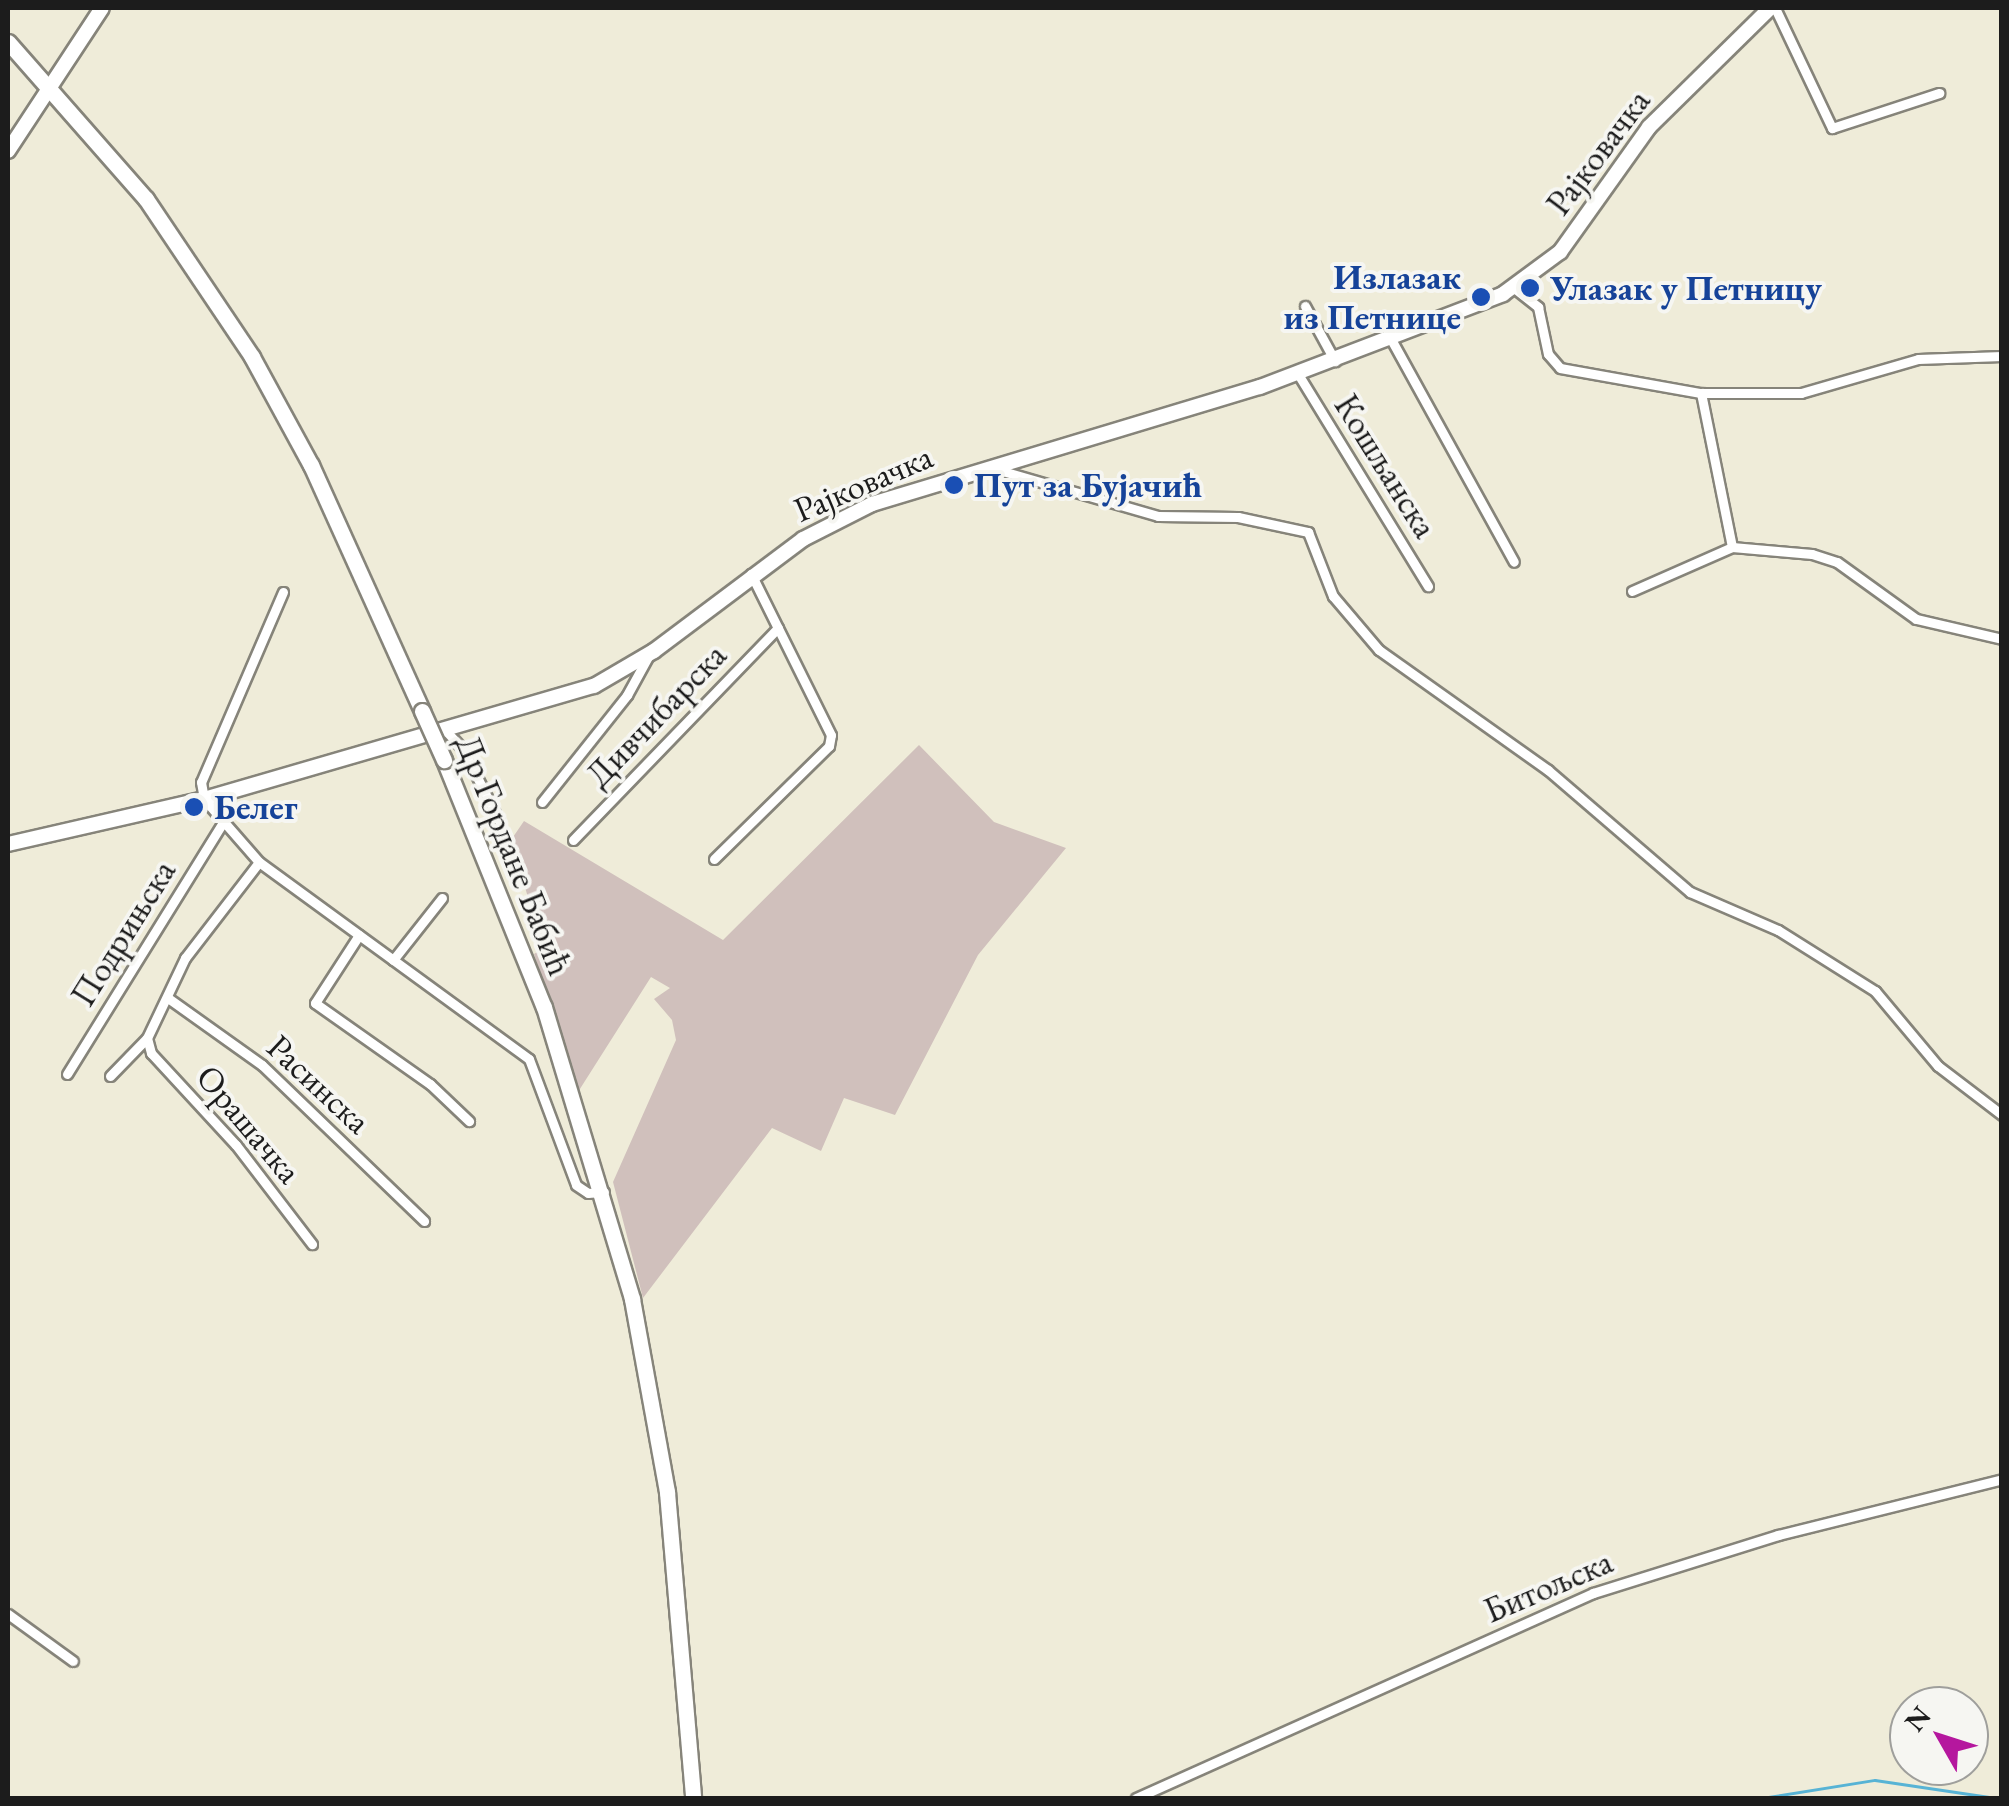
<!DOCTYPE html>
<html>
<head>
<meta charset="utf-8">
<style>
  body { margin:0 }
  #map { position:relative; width:2009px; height:1806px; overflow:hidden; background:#efecd9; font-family:"EB Garamond",serif }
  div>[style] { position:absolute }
  .industrial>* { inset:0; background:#d0c0bc }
  .stream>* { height:2.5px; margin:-1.25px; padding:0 1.25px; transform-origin:1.25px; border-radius:1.25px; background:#57b3d5 }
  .roads { filter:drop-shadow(2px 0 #86847a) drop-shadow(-2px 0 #86847a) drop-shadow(0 2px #86847a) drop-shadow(0 -2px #86847a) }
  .street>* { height:9px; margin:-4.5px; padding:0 4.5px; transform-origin:4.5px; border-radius:4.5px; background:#fff }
  .secondary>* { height:14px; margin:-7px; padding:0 7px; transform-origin:7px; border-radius:7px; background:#fff }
  .primary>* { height:15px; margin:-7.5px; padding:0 7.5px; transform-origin:7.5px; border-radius:7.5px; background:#fff }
  .bridges { filter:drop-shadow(2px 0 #86847a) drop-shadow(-2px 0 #86847a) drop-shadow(0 2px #86847a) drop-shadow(0 -2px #86847a) }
  .primary-bridge>* { height:15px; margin:-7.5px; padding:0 7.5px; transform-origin:7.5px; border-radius:7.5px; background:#fff }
  .dots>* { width:28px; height:28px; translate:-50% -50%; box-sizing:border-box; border:5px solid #f6f6f2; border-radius:50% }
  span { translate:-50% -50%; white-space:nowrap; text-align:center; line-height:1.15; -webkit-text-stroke:8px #f6f6f2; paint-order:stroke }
  .street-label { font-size:35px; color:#1c1c1c }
  .transit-label { font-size:35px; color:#164399; font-weight:700 }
  .right { translate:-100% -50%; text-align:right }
  .left { translate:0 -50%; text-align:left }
  .frame { position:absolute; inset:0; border:10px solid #1c1c1c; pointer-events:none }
  .north { position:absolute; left:1889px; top:1686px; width:100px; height:100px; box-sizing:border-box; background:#f6f6f2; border:2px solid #9f9f9c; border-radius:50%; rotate:309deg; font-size:28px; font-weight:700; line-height:40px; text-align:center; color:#1c1c1c }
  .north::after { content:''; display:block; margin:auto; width:35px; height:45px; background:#b5179e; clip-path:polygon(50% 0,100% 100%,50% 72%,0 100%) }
</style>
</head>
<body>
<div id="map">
  <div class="industrial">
    <i style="clip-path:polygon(919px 745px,994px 822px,1066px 848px,978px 955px,895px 1115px,844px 1098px,821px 1151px,772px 1128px,643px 1298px,613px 1182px,676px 1040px,672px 1020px,654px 999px,670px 988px,651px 977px,578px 1092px,534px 954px,543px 948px,511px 840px,524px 821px,723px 940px)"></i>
  </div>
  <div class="stream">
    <i style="left:1762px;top:1798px;width:114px;rotate:-9.1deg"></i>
    <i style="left:1875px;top:1780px;width:122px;rotate:8.5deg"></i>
  </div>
  <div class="roads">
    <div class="street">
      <i style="left:1775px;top:8px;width:133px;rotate:64.6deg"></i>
      <i style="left:1832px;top:128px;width:113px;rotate:-18.1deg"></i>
      <i style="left:1514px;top:288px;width:31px;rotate:38deg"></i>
      <i style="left:1538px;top:307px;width:48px;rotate:78deg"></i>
      <i style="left:1548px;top:354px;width:18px;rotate:49deg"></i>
      <i style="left:1560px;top:368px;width:143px;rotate:10.1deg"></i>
      <i style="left:1701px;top:393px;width:100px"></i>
      <i style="left:1801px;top:393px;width:122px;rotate:-16.2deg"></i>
      <i style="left:1918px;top:359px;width:84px;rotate:-2deg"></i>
      <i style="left:1305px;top:306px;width:63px;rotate:61.4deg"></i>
      <i style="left:1392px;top:341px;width:252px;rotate:61.1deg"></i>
      <i style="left:1298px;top:374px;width:249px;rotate:58.5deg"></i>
      <i style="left:1701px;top:393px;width:157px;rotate:78.6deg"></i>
      <i style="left:992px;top:468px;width:173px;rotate:16.1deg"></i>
      <i style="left:1158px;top:516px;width:80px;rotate:0.7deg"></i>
      <i style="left:1238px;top:517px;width:72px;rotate:12.1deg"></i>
      <i style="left:1308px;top:532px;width:69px;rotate:68.7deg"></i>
      <i style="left:1333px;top:596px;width:71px;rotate:49.6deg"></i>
      <i style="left:1379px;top:650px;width:207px;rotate:35.4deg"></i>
      <i style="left:1548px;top:770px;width:187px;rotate:40.7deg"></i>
      <i style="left:1690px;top:892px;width:96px;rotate:23.4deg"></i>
      <i style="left:1778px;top:930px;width:115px;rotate:32.2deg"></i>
      <i style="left:1875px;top:991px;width:98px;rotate:50deg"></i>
      <i style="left:1938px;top:1066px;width:81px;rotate:37.4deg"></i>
      <i style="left:1632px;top:591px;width:109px;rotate:-23.7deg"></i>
      <i style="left:1732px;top:547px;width:80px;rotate:5deg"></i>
      <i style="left:1812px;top:554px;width:26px;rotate:18deg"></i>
      <i style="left:1837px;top:562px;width:97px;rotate:35.8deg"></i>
      <i style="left:1916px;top:619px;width:88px;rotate:13.1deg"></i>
      <i style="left:283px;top:592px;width:207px;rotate:113.3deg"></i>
      <i style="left:201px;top:782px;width:17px;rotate:80deg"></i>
      <i style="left:204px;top:799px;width:84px;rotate:48.9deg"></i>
      <i style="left:259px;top:862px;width:334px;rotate:36.1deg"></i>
      <i style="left:529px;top:1059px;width:134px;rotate:69.5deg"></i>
      <i style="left:576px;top:1185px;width:14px;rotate:34deg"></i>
      <i style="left:588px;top:1193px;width:16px;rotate:-4deg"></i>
      <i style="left:446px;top:731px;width:25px;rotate:47deg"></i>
      <i style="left:463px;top:749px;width:80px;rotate:63.4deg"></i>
      <i style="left:542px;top:802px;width:137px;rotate:-51.5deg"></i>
      <i style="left:627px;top:695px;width:46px;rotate:-61.2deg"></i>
      <i style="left:573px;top:840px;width:295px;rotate:-46deg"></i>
      <i style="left:714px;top:859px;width:161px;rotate:-44.5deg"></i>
      <i style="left:829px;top:746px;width:11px;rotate:-80deg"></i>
      <i style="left:831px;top:735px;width:180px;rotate:-116.4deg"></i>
      <i style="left:359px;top:935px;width:81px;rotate:122.9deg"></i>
      <i style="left:315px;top:1003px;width:141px;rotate:35.2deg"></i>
      <i style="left:430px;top:1084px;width:54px;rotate:43.5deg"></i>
      <i style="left:393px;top:960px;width:79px;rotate:-51.7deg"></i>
      <i style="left:168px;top:998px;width:115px;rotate:35.5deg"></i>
      <i style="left:262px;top:1065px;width:225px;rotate:43.9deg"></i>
      <i style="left:147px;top:1038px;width:16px;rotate:75deg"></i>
      <i style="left:151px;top:1053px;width:125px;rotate:47.3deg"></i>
      <i style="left:236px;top:1145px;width:125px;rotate:52.5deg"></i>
      <i style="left:67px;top:1074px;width:298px;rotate:-58.2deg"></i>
      <i style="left:110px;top:1076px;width:53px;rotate:-45.8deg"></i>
      <i style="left:147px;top:1038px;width:89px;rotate:-64.6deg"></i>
      <i style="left:185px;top:958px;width:121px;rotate:-52.4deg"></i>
      <i style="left:8px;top:1614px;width:80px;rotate:35.9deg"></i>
      <i style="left:1136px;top:1798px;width:501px;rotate:-24.16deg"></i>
      <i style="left:1593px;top:1593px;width:194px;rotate:-17.4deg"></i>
      <i style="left:1778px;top:1535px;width:231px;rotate:-14deg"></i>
    </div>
    <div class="secondary">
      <i style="left:8px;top:151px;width:171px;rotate:-56.7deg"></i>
      <i style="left:8px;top:844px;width:201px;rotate:-12.9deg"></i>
      <i style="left:204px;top:799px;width:406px;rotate:-16.2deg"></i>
      <i style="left:594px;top:686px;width:69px;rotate:-30.3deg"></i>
      <i style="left:654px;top:651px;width:186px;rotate:-36.9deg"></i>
      <i style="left:803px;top:539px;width:77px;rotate:-26.9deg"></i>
      <i style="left:872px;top:504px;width:405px;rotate:-16.8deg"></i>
      <i style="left:1260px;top:387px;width:260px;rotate:-20.9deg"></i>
      <i style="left:1503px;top:294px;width:71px;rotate:-36.4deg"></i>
      <i style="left:1560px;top:252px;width:153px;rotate:-54.5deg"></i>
      <i style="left:1649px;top:127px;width:170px;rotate:-44.5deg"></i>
    </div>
    <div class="primary">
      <i style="left:8px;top:42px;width:209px;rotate:48.7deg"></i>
      <i style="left:146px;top:199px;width:190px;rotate:56.1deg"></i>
      <i style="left:252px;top:357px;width:123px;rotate:61.4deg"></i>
      <i style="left:311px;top:465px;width:270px;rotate:65.7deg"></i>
      <i style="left:444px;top:760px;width:266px;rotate:68deg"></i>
      <i style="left:544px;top:1007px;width:305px;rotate:73.2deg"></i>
      <i style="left:632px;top:1299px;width:196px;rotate:79.7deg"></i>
      <i style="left:667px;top:1492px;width:307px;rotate:85.1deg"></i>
    </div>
  </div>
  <div class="bridges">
    <div class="primary-bridge">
      <i style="left:422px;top:711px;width:54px;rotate:65.8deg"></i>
    </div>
  </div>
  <div class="dots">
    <i style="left:1530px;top:288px;background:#1a4fb4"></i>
    <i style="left:1481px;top:297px;background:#1a4fb4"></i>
    <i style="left:954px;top:485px;background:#1a4fb4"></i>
    <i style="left:194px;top:807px;background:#1a4fb4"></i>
  </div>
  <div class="street-label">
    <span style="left:1598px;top:152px;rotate:-53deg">Рајковачка</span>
    <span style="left:1386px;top:466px;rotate:58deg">Кошљанска</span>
    <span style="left:863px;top:483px;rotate:-23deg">Рајковачка</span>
    <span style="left:656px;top:715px;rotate:-46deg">Дивчибарска</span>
    <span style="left:514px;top:855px;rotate:68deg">Др Гордане Бабић</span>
    <span style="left:123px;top:933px;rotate:-58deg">Подрињска</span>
    <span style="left:319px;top:1084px;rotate:43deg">Расинска</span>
    <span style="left:249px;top:1124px;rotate:50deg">Орашачка</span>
    <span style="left:1548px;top:1586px;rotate:-23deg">Битољска</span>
  </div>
  <div class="transit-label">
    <span class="right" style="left:1461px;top:297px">Излазак<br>из Петнице</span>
    <span class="left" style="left:1550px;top:288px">Улазак у Петницу</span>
    <span class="left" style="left:974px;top:485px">Пут за Бујачић</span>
    <span class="left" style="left:214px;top:807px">Белег</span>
  </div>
  <div class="frame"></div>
  <div class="north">N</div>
</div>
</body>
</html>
